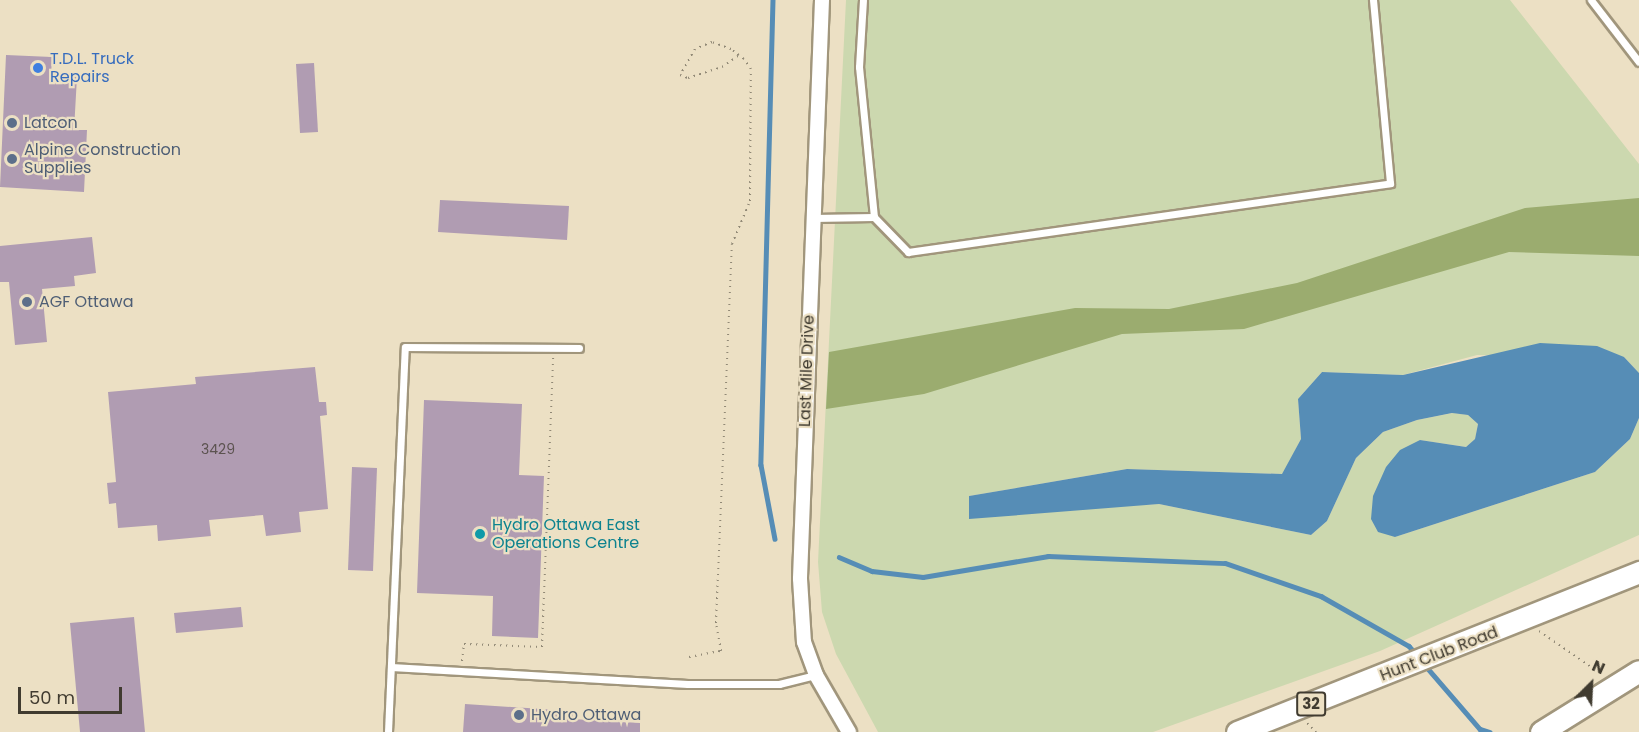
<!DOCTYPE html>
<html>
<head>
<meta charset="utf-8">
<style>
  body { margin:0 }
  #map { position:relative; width:1639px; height:732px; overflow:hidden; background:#ece0c4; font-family:Poppins,sans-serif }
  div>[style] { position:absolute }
  .green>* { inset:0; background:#ccd8af }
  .forest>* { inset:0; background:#9bac6f }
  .water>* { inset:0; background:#568db6 }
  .stream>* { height:4.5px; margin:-2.25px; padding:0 2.25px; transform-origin:2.25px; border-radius:2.25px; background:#568db6 }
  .building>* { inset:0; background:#b09cb2 }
  .path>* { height:2px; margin-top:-1px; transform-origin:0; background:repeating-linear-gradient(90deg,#918976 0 1.5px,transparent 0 6px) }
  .roads { filter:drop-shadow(2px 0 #a1967c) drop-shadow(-2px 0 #a1967c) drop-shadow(0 2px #a1967c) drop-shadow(0 -2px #a1967c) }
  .service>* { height:7px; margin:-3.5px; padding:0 3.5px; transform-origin:3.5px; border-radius:3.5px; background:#fff }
  .minor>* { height:14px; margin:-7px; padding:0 7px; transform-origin:7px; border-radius:7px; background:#fff }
  .primary>* { height:21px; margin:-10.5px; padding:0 10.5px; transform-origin:10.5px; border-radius:10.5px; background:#fff }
  .dots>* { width:16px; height:16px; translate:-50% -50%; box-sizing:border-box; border:3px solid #ece0c4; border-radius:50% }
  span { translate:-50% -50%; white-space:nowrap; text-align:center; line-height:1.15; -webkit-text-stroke:4.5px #ece0c4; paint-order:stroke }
  .number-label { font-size:14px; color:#5c5350 }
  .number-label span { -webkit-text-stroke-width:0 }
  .shield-label span { padding:2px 4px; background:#ece0c4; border:2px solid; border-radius:4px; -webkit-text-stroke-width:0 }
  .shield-label { font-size:15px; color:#403b30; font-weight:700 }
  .shop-label { font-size:16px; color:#366cbe }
  .left { translate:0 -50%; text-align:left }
  .service-label { font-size:16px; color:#4e5e75 }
  .street-label { font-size:16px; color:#403b30 }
  .culture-label { font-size:16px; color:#0d838f }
  .north { position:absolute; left:1561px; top:654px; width:60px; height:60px; -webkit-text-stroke:4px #ece0c4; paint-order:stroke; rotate:24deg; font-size:16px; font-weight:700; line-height:24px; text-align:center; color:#403b30 }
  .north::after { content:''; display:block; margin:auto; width:21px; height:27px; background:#403b30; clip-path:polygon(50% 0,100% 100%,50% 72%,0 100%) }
  .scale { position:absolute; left:18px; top:687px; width:104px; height:27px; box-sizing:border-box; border:3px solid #403b30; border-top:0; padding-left:8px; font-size:18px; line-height:21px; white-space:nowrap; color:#403b30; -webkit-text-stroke:4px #ece0c4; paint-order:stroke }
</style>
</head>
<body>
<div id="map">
  <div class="green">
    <i style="clip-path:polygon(846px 0,1510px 0,1639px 164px,1639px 373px,1624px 357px,1477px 355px,1403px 375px,1322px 372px,1298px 399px,1301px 439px,1283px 474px,1127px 469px,969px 496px,1056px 509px,1159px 504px,1311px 535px,1327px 521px,1356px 458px,1383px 432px,1417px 420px,1453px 413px,1468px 415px,1478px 424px,1475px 439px,1466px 447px,1420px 440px,1395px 537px,1595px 472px,1630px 439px,1639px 418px,1639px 535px,1380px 651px,1153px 732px,878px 732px,836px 654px,822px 612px,818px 562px)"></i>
  </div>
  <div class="forest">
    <i style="clip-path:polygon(1639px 198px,1639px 256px,1509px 252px,1244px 329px,1122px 334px,924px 394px,826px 409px,829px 352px,1075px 308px,1169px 309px,1297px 283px,1525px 208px)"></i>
  </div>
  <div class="water">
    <i style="clip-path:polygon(1540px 343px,1597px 346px,1624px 357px,1639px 373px,1639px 418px,1630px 439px,1595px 472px,1395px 537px,1378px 532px,1371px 519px,1373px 496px,1386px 467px,1400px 450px,1420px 440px,1466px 447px,1475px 439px,1478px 424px,1468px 415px,1452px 413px,1417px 420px,1383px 432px,1356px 458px,1327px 521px,1311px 535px,1159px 504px,969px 519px,969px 496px,1127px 469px,1282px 474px,1301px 439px,1298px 399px,1322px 372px,1403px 375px)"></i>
  </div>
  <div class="stream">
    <i style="left:773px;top:0;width:465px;rotate:91.5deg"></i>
    <i style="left:761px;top:465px;width:75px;rotate:79.3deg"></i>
    <i style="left:839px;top:557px;width:36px;rotate:23deg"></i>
    <i style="left:872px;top:571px;width:51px;rotate:6.7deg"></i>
    <i style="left:923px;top:577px;width:127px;rotate:-9.5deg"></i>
    <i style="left:1048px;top:556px;width:177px;rotate:2.3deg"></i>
    <i style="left:1225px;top:563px;width:102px;rotate:19deg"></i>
    <i style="left:1321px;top:596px;width:101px;rotate:29.6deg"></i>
    <i style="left:1409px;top:646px;width:12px;rotate:48deg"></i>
    <i style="left:1424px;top:664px;width:86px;rotate:49.3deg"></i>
    <i style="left:1480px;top:729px;width:10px;rotate:17deg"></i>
  </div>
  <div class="building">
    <i style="clip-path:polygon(6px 55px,52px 57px,51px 76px,77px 77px,74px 130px,87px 130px,84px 192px,0 187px)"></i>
    <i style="clip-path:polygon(314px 63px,318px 132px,300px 133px,296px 64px)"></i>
    <i style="clip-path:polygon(440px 200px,569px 206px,567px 240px,438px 232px)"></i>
    <i style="clip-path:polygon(92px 237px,96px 273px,74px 276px,75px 286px,42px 289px,47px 342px,15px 345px,9px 282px,0 282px,0 246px)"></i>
    <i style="clip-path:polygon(315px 367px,319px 402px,326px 402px,327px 415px,320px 416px,328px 509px,299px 512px,301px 532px,266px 536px,263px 515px,209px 520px,211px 536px,158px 541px,157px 525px,118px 528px,116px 503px,109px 504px,107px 483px,116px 482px,108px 392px,196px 384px,195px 377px)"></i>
    <i style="clip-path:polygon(424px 400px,522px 404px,519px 475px,544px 476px,538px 638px,492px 636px,493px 596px,417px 593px)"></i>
    <i style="clip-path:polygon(352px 467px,377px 468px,373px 571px,348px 570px)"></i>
    <i style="clip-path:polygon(241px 607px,243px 627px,176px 633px,174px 613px)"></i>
    <i style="clip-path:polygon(134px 617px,145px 732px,80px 732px,70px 623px)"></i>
    <i style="clip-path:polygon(465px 704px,573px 711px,572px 719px,640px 723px,640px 732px,463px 732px)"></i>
  </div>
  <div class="path">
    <i style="left:1539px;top:631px;width:75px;rotate:34.7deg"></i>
    <i style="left:689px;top:657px;width:33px;rotate:-11deg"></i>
    <i style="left:721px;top:651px;width:28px;rotate:-100deg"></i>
    <i style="left:716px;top:623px;width:379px;rotate:-87.6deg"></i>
    <i style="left:732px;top:244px;width:47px;rotate:-67.3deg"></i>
    <i style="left:750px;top:201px;width:132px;rotate:-89.6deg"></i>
    <i style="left:751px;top:69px;width:12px;rotate:-125deg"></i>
    <i style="left:744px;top:59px;width:6px;rotate:-141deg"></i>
    <i style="left:739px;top:55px;width:10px;rotate:-143deg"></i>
    <i style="left:731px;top:49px;width:20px;rotate:-160deg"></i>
    <i style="left:712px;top:42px;width:18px;rotate:158deg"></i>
    <i style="left:695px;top:49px;width:30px;rotate:120deg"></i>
    <i style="left:680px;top:75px;width:9px;rotate:21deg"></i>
    <i style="left:688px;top:78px;width:36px;rotate:-18deg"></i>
    <i style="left:722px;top:67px;width:21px;rotate:-35deg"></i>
    <i style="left:462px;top:661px;width:17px;rotate:-83deg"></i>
    <i style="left:464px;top:644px;width:78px;rotate:2.2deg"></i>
    <i style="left:542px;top:647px;width:290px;rotate:-87.8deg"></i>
    <i style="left:1307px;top:723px;width:13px;rotate:45deg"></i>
  </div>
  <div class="roads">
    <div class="service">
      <i style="left:1591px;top:0;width:78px;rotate:52.3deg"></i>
      <i style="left:874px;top:217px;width:49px;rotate:45.8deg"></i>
      <i style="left:908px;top:252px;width:487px;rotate:-8.1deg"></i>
      <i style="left:1390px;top:183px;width:184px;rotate:-95.3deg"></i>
      <i style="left:813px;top:218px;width:61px;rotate:-0.9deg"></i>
      <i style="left:874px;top:217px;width:151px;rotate:-95.7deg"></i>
      <i style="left:859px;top:67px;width:67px;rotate:-86.6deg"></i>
      <i style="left:391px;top:667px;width:297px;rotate:3.3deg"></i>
      <i style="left:688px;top:684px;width:91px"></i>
      <i style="left:779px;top:684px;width:38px;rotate:-14deg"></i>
      <i style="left:388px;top:732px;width:385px;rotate:-87.5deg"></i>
      <i style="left:405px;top:347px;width:174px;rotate:0.3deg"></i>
    </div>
    <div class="minor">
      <i style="left:822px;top:0;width:579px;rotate:92.18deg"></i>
      <i style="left:800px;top:579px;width:63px;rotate:86.4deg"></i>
      <i style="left:804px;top:642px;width:35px;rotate:70deg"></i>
      <i style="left:816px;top:675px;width:66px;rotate:59.9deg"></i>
    </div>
    <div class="primary">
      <i style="left:1237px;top:732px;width:433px;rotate:-21.7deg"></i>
      <i style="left:1541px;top:732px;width:115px;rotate:-31.9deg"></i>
    </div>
  </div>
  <div class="dots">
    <i style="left:38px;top:68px;background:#3f7fe0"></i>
    <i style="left:12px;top:123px;background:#5c6f8a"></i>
    <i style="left:12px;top:159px;background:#5c6f8a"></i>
    <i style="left:27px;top:302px;background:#5c6f8a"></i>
    <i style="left:480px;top:534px;background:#0f9aa8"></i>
    <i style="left:519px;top:715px;background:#5c6f8a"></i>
  </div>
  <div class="number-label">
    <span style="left:218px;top:449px">3429</span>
  </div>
  <div class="shield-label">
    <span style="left:1311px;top:704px">32</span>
  </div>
  <div class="shop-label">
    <span class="left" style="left:50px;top:68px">T.D.L. Truck<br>Repairs</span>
  </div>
  <div class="service-label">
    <span class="left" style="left:24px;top:123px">Latcon</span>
    <span class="left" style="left:24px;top:159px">Alpine Construction<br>Supplies</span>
    <span class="left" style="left:39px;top:302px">AGF Ottawa</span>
    <span class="left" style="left:531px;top:715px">Hydro Ottawa</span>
  </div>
  <div class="street-label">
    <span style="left:807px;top:371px;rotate:-88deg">Last Mile Drive</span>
    <span style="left:1439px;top:654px;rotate:-21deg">Hunt Club Road</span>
  </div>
  <div class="culture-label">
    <span class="left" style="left:492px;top:534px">Hydro Ottawa East<br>Operations Centre</span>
  </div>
  <div class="north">N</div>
  <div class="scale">50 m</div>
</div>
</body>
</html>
